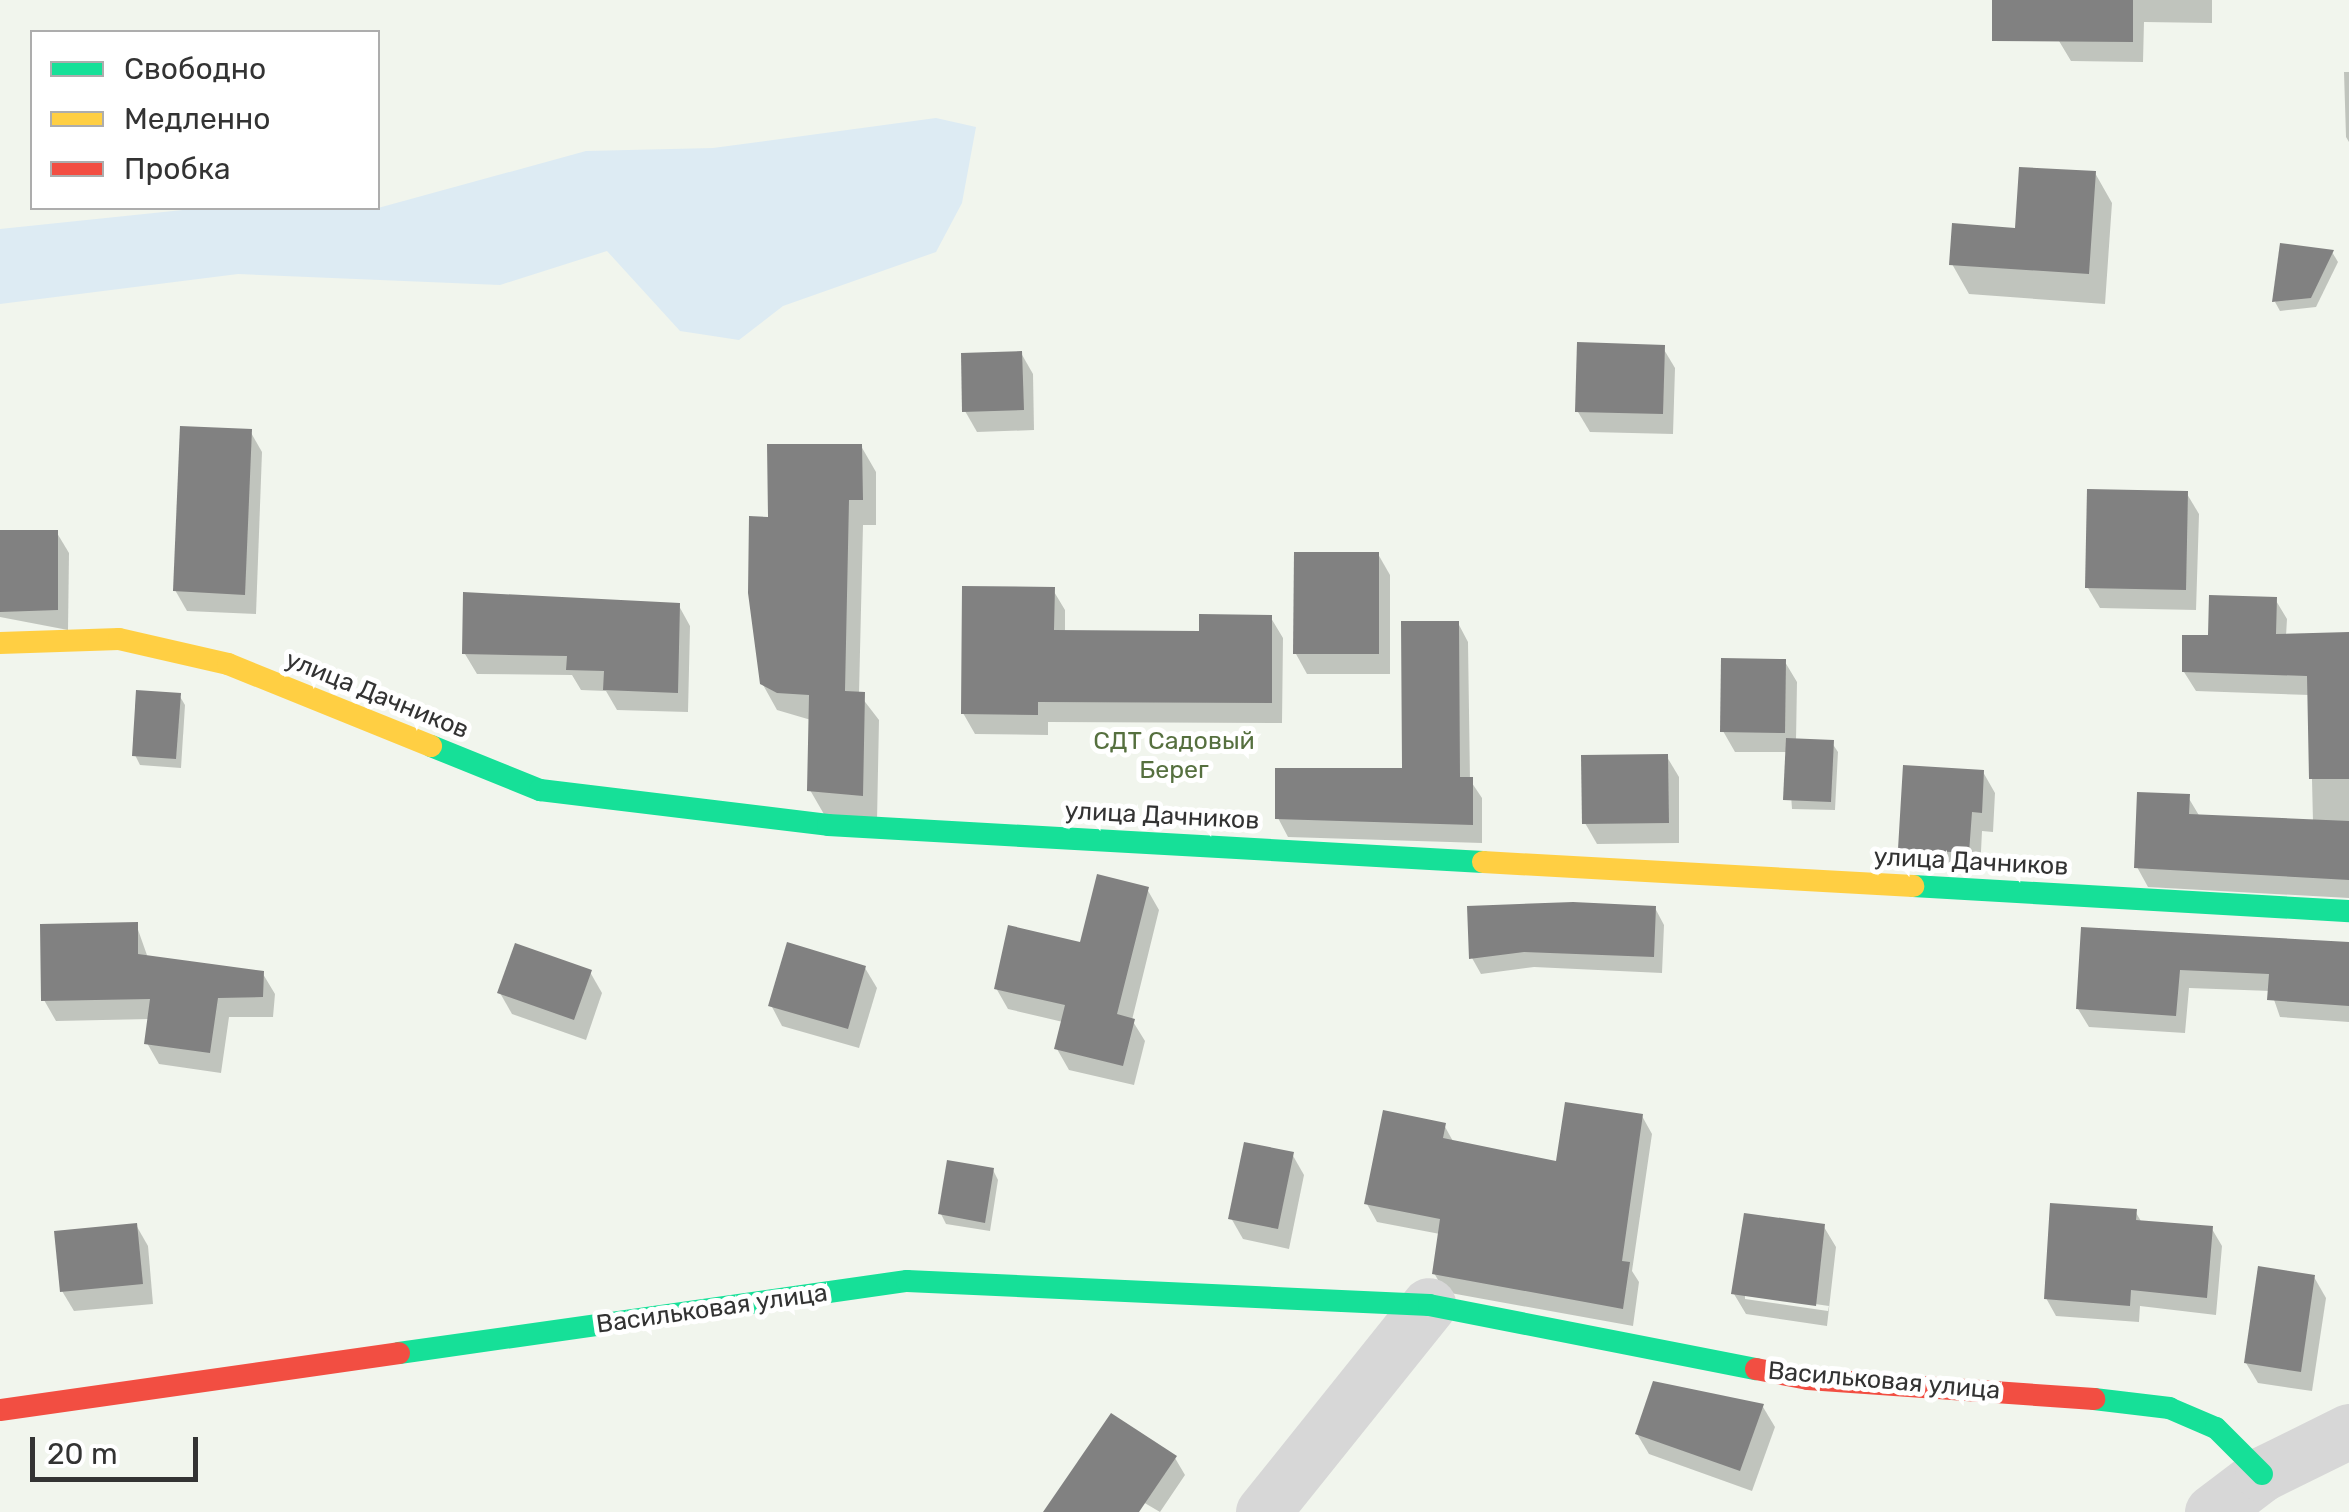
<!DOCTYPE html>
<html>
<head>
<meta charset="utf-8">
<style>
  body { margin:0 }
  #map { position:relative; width:2349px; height:1512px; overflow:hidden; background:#fff; font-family:Rubik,sans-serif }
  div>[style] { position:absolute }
  .green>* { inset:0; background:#f1f5ed }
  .water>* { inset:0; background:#ddebf3 }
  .shadow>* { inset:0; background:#0003 }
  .building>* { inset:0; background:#818181 }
  .street>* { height:55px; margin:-27.5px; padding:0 27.5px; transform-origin:27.5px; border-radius:27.5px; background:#d7d7d7 }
  .fast>* { height:22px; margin:-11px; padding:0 11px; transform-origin:11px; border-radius:11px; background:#16e098 }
  .slow>* { height:22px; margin:-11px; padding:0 11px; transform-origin:11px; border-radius:11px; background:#ffcf43 }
  .jam>* { height:22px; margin:-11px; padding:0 11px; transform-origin:11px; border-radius:11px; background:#f24e42 }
  span { translate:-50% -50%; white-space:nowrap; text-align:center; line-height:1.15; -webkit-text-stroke:10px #fff; paint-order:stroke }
  .street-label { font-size:25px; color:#333 }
  .park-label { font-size:25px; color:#56703f }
  .legend { position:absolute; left:30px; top:30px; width:350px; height:180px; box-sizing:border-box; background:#fff; border:2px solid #adadad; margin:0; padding:12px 18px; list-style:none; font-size:30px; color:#333 }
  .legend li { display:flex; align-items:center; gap:20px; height:50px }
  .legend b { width:50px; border:2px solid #adadad }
  .scale { position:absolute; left:30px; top:1437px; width:168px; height:45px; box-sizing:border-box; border:5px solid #333; border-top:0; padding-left:12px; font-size:30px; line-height:35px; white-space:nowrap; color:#333; -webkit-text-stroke:8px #fff; paint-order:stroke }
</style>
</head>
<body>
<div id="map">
  <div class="green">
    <i style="clip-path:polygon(evenodd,0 0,2349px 0,2349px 1512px,0 1512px,0 0,32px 32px,378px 32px,378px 208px,32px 208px,32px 32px)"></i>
  </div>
  <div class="water">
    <i style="clip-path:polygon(936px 118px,976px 127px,962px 203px,936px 252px,783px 306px,739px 340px,680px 331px,607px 251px,500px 285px,238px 274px,0 304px,0 229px,202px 208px,378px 208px,586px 151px,713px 148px)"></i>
  </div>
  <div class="shadow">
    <i style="clip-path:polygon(2060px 0,2212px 0,2212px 23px,2144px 22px,2143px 62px,2071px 61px,2059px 41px)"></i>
    <i style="clip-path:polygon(2344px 72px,2349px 72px,2349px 142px,2346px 137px)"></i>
    <i style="clip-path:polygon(2095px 173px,2112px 203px,2105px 304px,1969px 294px,1952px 264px,2017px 230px)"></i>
    <i style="clip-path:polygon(2332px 252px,2338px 262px,2316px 307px,2280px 311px,2275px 302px)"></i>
    <i style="clip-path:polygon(1663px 348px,1675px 368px,1673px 434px,1590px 432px,1578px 412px)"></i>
    <i style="clip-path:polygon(1021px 353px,1033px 374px,1034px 430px,977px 432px,965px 411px)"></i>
    <i style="clip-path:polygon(250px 431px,262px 452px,256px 614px,187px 611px,175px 590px)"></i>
    <i style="clip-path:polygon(861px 446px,876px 472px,876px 525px,863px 525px,859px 694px,879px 720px,877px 821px,825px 816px,810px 790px,811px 720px,777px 710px,762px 683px,770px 519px)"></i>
    <i style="clip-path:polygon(2187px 494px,2199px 514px,2196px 610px,2100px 608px,2088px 588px)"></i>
    <i style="clip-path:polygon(0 533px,57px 533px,69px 553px,68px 630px,0 617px)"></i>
    <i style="clip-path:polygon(1378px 554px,1390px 575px,1390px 674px,1307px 674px,1296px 654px)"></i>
    <i style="clip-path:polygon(1053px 590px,1065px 610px,1065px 632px,1201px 634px,1271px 618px,1283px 638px,1282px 723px,1048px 722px,1048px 735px,975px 734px,963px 713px)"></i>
    <i style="clip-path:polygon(2275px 599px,2287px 619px,2286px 636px,2349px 635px,2349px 898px,2148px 887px,2137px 867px,2188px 797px,2200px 817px,2313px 822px,2310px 695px,2196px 691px,2184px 672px,2210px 637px)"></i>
    <i style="clip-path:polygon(679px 606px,690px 626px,688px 712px,617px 710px,606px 691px,581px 690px,572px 675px,477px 674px,465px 654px)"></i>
    <i style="clip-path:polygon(1458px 623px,1468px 642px,1470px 780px,1482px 798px,1482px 843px,1288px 837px,1278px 818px,1404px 770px)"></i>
    <i style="clip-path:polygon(1785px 662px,1797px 682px,1796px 741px,1832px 743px,1838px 752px,1835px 810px,1792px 809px,1788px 752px,1735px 752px,1723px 731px)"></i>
    <i style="clip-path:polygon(179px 695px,185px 705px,181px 768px,140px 765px,135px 755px)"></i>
    <i style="clip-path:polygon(1667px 757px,1679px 777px,1679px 843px,1597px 844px,1585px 823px)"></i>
    <i style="clip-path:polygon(1983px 772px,1995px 793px,1993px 832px,1982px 831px,1980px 872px,1913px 869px,1901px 848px)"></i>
    <i style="clip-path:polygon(1147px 889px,1159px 910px,1132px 1020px,1145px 1041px,1134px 1085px,1069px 1070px,1057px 1049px,1063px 1022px,1008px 1009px,996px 988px,1082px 945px)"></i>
    <i style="clip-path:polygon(1655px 908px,1664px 925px,1662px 973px,1534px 967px,1481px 974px,1472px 958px)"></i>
    <i style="clip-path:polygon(136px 924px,148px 958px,263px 974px,275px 994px,273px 1017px,229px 1017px,221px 1073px,159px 1064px,147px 1043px,150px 1019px,56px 1021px,44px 1000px)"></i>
    <i style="clip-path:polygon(2084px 930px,2349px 944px,2349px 1022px,2280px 1017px,2271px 991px,2189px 988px,2185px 1033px,2089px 1027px,2078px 1009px)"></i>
    <i style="clip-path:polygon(865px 968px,877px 988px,859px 1048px,782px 1026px,771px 1005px)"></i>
    <i style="clip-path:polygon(590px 972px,602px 993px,586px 1040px,512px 1014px,500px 993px)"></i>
    <i style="clip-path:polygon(1642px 1116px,1652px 1134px,1632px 1271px,1639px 1282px,1633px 1326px,1445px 1292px,1434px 1273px,1440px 1234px,1377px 1222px,1367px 1204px,1444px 1125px,1454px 1143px,1558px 1164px)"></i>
    <i style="clip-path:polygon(1292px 1154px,1304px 1175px,1289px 1249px,1243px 1239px,1231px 1218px)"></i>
    <i style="clip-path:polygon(993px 1170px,998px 1180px,990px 1231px,946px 1224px,941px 1214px)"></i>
    <i style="clip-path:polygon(2135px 1211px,2142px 1223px,2212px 1229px,2222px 1246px,2216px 1315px,2140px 1306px,2139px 1322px,2056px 1316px,2046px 1298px)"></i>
    <i style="clip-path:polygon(136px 1225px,148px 1246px,153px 1304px,74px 1311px,62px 1291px)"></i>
    <i style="clip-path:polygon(evenodd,1824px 1227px,1836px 1247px,1827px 1326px,1746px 1314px,1734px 1294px,1824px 1227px,1745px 1294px,1829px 1306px,1828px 1311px,1745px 1299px,1745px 1294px)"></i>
    <i style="clip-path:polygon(2314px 1277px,2326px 1298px,2312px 1391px,2258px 1383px,2246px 1363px)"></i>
    <i style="clip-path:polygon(1763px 1407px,1775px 1427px,1752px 1491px,1649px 1454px,1637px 1434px)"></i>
    <i style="clip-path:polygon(1175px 1458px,1185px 1475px,1160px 1512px,1143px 1502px,1136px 1512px,1046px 1512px)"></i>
  </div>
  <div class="building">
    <i style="clip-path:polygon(1992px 0,2133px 0,2133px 42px,1992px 41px)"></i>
    <i style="clip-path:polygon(2019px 167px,2096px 171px,2089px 274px,1949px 265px,1952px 223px,2015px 228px)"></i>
    <i style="clip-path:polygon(2280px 243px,2334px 250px,2311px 298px,2272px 302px)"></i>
    <i style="clip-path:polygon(1577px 342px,1665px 345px,1663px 414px,1575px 412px)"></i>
    <i style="clip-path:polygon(1022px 351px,1024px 410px,962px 412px,961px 353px)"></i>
    <i style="clip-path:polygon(180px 426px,252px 429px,245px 595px,173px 591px)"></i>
    <i style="clip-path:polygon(767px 444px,862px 444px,863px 500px,849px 500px,845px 691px,865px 692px,863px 796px,807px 791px,809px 695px,777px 693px,760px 684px,748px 593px,749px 516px,768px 517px)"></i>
    <i style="clip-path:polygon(2087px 489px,2188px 491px,2186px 590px,2085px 588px)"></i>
    <i style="clip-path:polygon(0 530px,58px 530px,58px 610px,0 612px)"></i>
    <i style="clip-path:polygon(1294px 552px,1379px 552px,1379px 654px,1293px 654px)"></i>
    <i style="clip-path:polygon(962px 586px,1055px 587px,1054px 630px,1199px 631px,1199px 614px,1272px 615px,1272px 703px,1038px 702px,1038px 715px,961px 714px)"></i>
    <i style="clip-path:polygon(463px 592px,680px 603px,678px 693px,603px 690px,604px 671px,566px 670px,567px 656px,462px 654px)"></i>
    <i style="clip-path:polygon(2209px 595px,2277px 597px,2276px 634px,2349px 632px,2349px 779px,2309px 779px,2307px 676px,2182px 672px,2182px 635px,2208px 635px)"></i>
    <i style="clip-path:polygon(1401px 621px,1459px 621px,1460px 777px,1473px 777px,1473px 825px,1275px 819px,1275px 768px,1402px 768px)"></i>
    <i style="clip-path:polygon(1721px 658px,1786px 659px,1785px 733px,1720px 732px)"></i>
    <i style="clip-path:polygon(136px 690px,181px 693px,176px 759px,132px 756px)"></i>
    <i style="clip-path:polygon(1786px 738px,1834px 740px,1831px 802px,1783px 800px)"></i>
    <i style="clip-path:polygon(1668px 754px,1669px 823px,1582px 824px,1581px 755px)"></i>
    <i style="clip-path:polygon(1903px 765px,1984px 770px,1982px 813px,1972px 812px,1969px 853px,1898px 849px)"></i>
    <i style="clip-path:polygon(2137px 792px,2190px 794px,2189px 814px,2349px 821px,2349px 880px,2134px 868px)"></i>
    <i style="clip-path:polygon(1097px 874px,1149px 887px,1117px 1014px,1135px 1019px,1123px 1066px,1054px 1049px,1065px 1005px,994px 989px,1008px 925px,1080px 942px)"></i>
    <i style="clip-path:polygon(1573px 902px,1656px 906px,1654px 957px,1524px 952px,1469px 959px,1467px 906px)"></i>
    <i style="clip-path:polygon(138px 922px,138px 954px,264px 971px,263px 997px,218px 998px,210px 1053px,144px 1044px,150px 999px,41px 1001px,40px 924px)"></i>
    <i style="clip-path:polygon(2081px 927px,2349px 942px,2349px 1006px,2267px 1000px,2269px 974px,2180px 970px,2176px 1016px,2076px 1009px)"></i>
    <i style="clip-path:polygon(787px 942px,866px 966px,848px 1029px,768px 1006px)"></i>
    <i style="clip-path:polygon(515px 943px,592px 970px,574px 1020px,497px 993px)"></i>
    <i style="clip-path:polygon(1565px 1102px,1643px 1114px,1622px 1261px,1630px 1262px,1623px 1309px,1432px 1274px,1440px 1219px,1364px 1204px,1383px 1110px,1446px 1123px,1443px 1138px,1556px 1161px)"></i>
    <i style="clip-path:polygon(1244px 1142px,1294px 1152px,1278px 1229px,1228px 1219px)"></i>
    <i style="clip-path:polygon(947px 1160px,994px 1168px,985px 1223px,938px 1214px)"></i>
    <i style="clip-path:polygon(2050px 1203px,2137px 1209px,2136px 1220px,2213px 1226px,2207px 1298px,2131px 1290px,2130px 1306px,2044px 1299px)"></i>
    <i style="clip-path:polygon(1744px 1213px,1825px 1224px,1816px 1306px,1731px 1294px)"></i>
    <i style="clip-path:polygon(137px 1223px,143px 1284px,60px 1292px,54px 1231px)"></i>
    <i style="clip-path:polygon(2258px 1266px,2315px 1275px,2301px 1372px,2244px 1363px)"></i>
    <i style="clip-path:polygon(1653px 1381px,1764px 1404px,1740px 1471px,1635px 1434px)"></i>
    <i style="clip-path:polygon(1111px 1413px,1177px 1456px,1139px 1512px,1043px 1512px)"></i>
  </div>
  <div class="street">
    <i style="left:1263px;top:1512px;width:265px;rotate:-51.3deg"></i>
    <i style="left:2212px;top:1512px;width:63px;rotate:-37.2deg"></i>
    <i style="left:2262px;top:1474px;width:97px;rotate:-26.3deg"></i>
  </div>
  <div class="fast">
    <i style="left:431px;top:746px;width:118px;rotate:22deg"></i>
    <i style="left:540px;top:790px;width:290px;rotate:6.9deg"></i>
    <i style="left:828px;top:825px;width:656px;rotate:3.23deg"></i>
    <i style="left:1913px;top:886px;width:437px;rotate:3.3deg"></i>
    <i style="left:399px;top:1353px;width:513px;rotate:-8.07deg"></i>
    <i style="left:907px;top:1281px;width:523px;rotate:2.63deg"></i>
    <i style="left:1429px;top:1305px;width:333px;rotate:11.1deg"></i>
    <i style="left:2094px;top:1399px;width:76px;rotate:6.8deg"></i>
    <i style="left:2169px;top:1408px;width:51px;rotate:23.1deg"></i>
    <i style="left:2216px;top:1428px;width:65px;rotate:45deg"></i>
  </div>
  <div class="slow">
    <i style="left:0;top:643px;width:119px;rotate:-1.9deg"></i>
    <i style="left:119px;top:639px;width:112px;rotate:12.9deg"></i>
    <i style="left:228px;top:664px;width:219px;rotate:22deg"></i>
    <i style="left:1483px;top:862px;width:431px;rotate:3.2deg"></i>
  </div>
  <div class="jam">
    <i style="left:1756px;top:1369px;width:53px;rotate:10.9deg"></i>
    <i style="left:1808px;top:1379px;width:287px;rotate:4deg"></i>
    <i style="left:0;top:1410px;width:403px;rotate:-8.1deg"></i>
  </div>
  <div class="street-label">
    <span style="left:377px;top:695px;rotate:22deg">улица Дачников</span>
    <span style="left:1162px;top:816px;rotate:3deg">улица Дачников</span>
    <span style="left:1971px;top:862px;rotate:3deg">улица Дачников</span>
    <span style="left:712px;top:1309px;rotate:-8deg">Васильковая улица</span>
    <span style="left:1884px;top:1381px;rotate:5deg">Васильковая улица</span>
  </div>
  <div class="park-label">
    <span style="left:1174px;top:756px">СДТ Садовый<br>Берег</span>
  </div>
  <ul class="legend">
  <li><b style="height:12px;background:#16e098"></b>Свободно</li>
  <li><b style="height:12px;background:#ffcf43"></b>Медленно</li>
  <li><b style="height:12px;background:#f24e42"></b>Пробка</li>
  </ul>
  <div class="scale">20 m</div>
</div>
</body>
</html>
